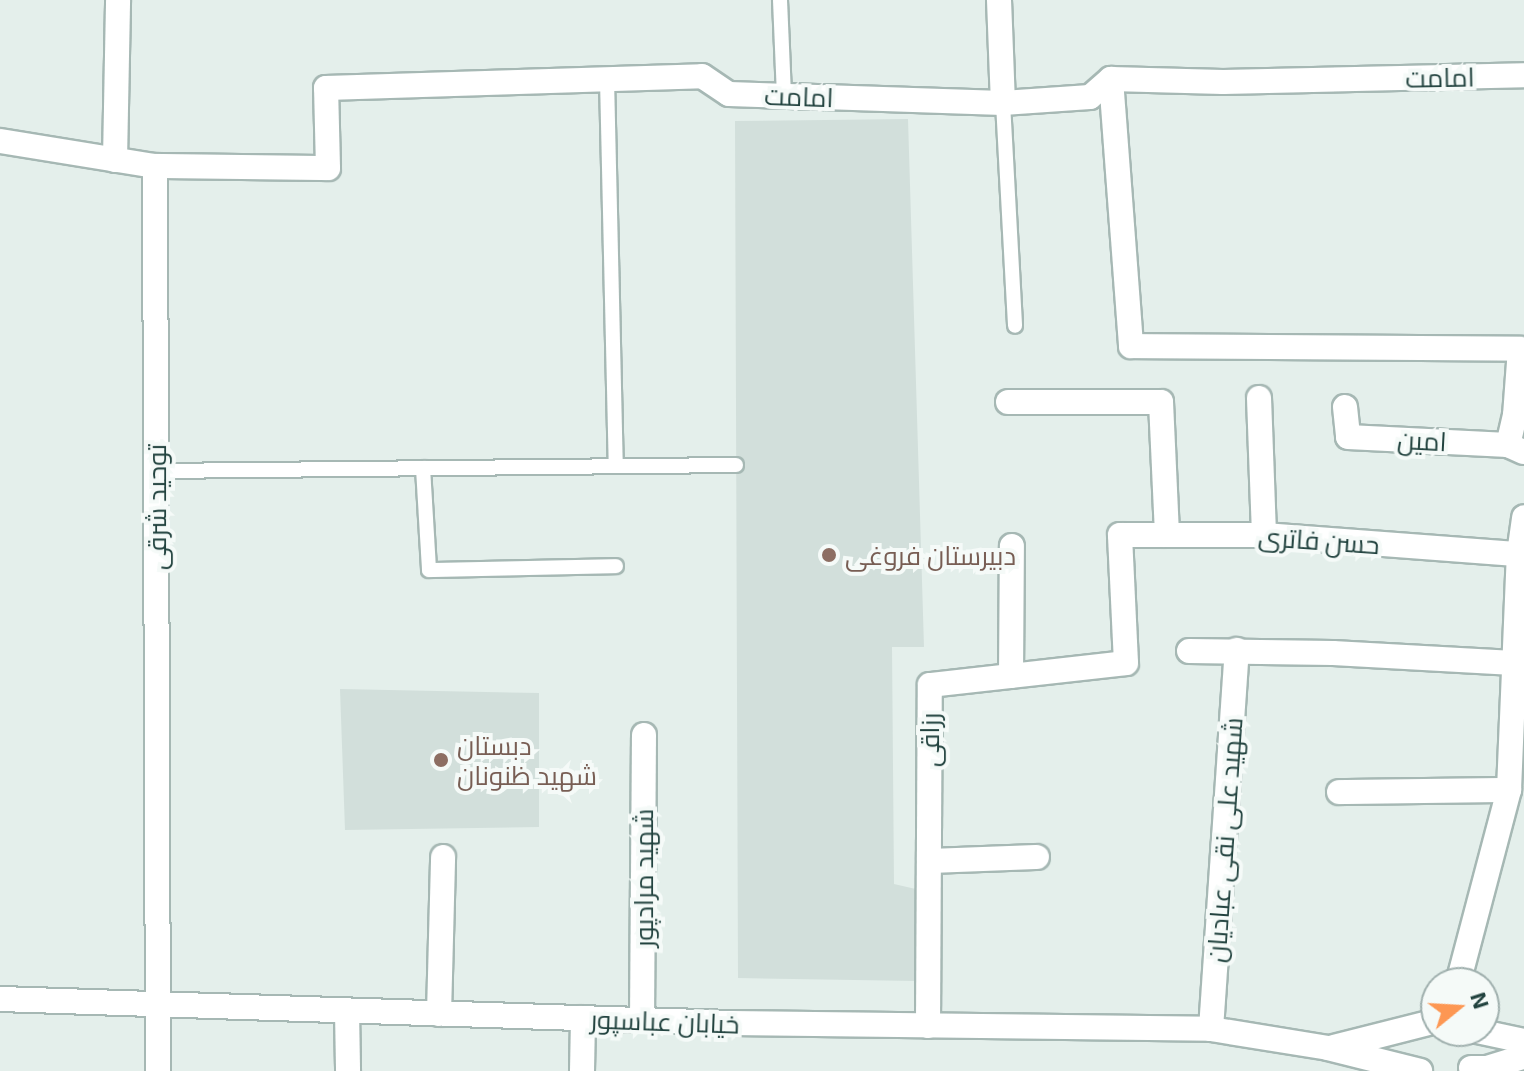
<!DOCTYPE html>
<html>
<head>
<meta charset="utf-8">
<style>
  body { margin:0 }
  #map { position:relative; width:1524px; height:1071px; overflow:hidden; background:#e4efeb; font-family:"Exo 2",Cairo,sans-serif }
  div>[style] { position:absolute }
  .built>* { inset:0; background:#d2dfdb }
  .roads { filter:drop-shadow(2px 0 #a6b8b4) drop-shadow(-2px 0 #a6b8b4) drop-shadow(0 2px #a6b8b4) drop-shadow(0 -2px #a6b8b4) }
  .service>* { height:14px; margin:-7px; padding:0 7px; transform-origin:7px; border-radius:7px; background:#fff }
  .minor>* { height:24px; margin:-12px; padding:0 12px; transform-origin:12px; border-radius:12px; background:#fff }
  .secondary>* { height:24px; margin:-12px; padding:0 12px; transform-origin:12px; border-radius:12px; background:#fff }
  .dots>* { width:22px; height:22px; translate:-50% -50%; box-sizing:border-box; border:4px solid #f5faf8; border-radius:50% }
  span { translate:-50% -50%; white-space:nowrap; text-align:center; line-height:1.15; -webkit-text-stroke:8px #f5faf8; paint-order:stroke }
  .street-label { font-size:26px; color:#21423e }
  .education-label { font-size:26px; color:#785e54 }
  .left { translate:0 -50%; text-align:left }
  .north { position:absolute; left:1420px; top:967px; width:80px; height:80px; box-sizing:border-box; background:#f5faf8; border:2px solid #a0b0ae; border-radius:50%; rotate:72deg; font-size:22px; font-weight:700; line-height:32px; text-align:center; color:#21423e }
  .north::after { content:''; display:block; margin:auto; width:28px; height:36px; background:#fd9753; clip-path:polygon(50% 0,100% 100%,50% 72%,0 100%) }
</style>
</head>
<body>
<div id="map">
  <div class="built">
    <i style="clip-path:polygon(908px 119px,924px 647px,892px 647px,894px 884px,920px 890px,916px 981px,738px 978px,735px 121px)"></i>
    <i style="clip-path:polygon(340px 689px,539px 693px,539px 827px,345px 830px)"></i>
  </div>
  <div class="roads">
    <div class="service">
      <i style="left:780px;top:0;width:95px;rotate:87.6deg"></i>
      <i style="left:607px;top:79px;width:387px;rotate:88.7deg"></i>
      <i style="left:1003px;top:103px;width:223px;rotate:86.9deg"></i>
      <i style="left:423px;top:468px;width:102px;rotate:86.6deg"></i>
      <i style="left:429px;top:570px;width:187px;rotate:-1.2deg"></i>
      <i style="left:156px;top:471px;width:580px;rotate:-0.59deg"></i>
    </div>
    <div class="minor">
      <i style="left:999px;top:0;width:103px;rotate:87.8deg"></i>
      <i style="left:1111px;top:79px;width:268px;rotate:85.7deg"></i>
      <i style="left:1131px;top:346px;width:389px;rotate:0.4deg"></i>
      <i style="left:1520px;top:349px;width:66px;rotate:94.3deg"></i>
      <i style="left:1515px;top:415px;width:31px;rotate:103deg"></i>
      <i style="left:0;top:141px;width:157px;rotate:9.2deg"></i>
      <i style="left:155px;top:166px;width:905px;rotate:89.81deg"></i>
      <i style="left:115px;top:160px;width:160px;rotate:-88.9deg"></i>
      <i style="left:155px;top:166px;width:173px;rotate:0.7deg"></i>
      <i style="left:328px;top:168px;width:80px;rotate:-91.4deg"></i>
      <i style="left:326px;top:88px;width:376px;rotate:-1.8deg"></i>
      <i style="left:702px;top:76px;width:32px;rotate:34deg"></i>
      <i style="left:729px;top:94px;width:274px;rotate:1.9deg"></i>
      <i style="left:1003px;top:103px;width:87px;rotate:-3.9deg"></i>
      <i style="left:1090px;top:97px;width:28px;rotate:-41deg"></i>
      <i style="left:1111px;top:79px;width:112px;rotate:1.5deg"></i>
      <i style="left:1223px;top:82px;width:301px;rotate:-1.3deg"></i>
      <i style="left:1259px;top:398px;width:137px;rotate:87.9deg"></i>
      <i style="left:1008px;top:402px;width:153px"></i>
      <i style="left:1161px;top:402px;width:133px;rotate:87.4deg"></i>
      <i style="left:1345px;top:407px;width:30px;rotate:84deg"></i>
      <i style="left:1348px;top:437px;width:160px;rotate:2.9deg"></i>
      <i style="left:1508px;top:445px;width:17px;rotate:24deg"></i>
      <i style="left:1189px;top:651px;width:144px;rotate:0.8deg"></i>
      <i style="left:1333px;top:653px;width:181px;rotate:3.2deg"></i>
      <i style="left:1011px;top:676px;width:130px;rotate:-89.6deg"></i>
      <i style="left:1339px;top:792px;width:170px;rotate:-0.7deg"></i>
      <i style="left:929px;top:861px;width:108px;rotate:-2.1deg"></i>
      <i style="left:347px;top:1011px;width:60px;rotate:89deg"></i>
      <i style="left:439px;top:1014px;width:157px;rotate:-88.5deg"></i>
      <i style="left:642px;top:1020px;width:285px;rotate:-89.6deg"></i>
      <i style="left:928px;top:1026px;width:341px;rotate:-89.7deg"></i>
      <i style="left:930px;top:685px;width:197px;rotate:-6.4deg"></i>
      <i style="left:1126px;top:663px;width:128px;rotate:-92.7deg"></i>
      <i style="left:1120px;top:535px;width:144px"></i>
      <i style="left:1264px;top:535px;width:256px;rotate:4.3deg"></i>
      <i style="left:1211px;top:1029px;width:380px;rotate:-86.1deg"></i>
      <i style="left:582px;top:1071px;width:53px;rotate:-88.9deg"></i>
    </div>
    <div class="secondary">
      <i style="left:1458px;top:983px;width:200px;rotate:-75.2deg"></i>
      <i style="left:1509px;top:790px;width:236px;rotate:-87.6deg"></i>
      <i style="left:1519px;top:554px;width:37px;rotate:-82deg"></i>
      <i style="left:0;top:999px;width:731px;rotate:1.88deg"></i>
      <i style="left:731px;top:1023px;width:480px;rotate:0.7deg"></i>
      <i style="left:1211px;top:1029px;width:119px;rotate:9.2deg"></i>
      <i style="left:1328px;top:1048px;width:95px;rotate:14deg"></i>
      <i style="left:1477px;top:1031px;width:48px;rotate:12deg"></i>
      <i style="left:1334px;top:1047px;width:98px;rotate:-14.2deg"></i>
      <i style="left:1471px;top:1068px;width:16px"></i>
      <i style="left:1487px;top:1068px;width:39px;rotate:-17deg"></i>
    </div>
  </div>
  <div class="dots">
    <i style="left:829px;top:555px;background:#8d6e63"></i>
    <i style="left:441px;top:760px;background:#8d6e63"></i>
  </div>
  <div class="street-label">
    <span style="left:1440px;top:77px;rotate:-1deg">امامت</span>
    <span style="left:799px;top:96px;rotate:2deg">امامت</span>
    <span style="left:1422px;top:440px;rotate:3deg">امین</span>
    <span style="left:156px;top:507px;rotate:-90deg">توحید شرقی</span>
    <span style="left:1319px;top:540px;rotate:4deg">حسن فاتری</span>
    <span style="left:929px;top:740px;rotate:-90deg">رزاقی</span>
    <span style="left:1224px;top:840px;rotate:-86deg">شهید علی نقی عبادیان</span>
    <span style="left:643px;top:878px;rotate:-90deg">شهید مرادپور</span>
    <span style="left:665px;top:1021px;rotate:2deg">خیابان عباسپور</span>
  </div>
  <div class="education-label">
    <span class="left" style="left:845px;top:555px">دبیرستان فروغی</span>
    <span class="left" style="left:457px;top:760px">دبستان<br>شهید ظنونان</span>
  </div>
  <div class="north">N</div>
</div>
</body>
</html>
